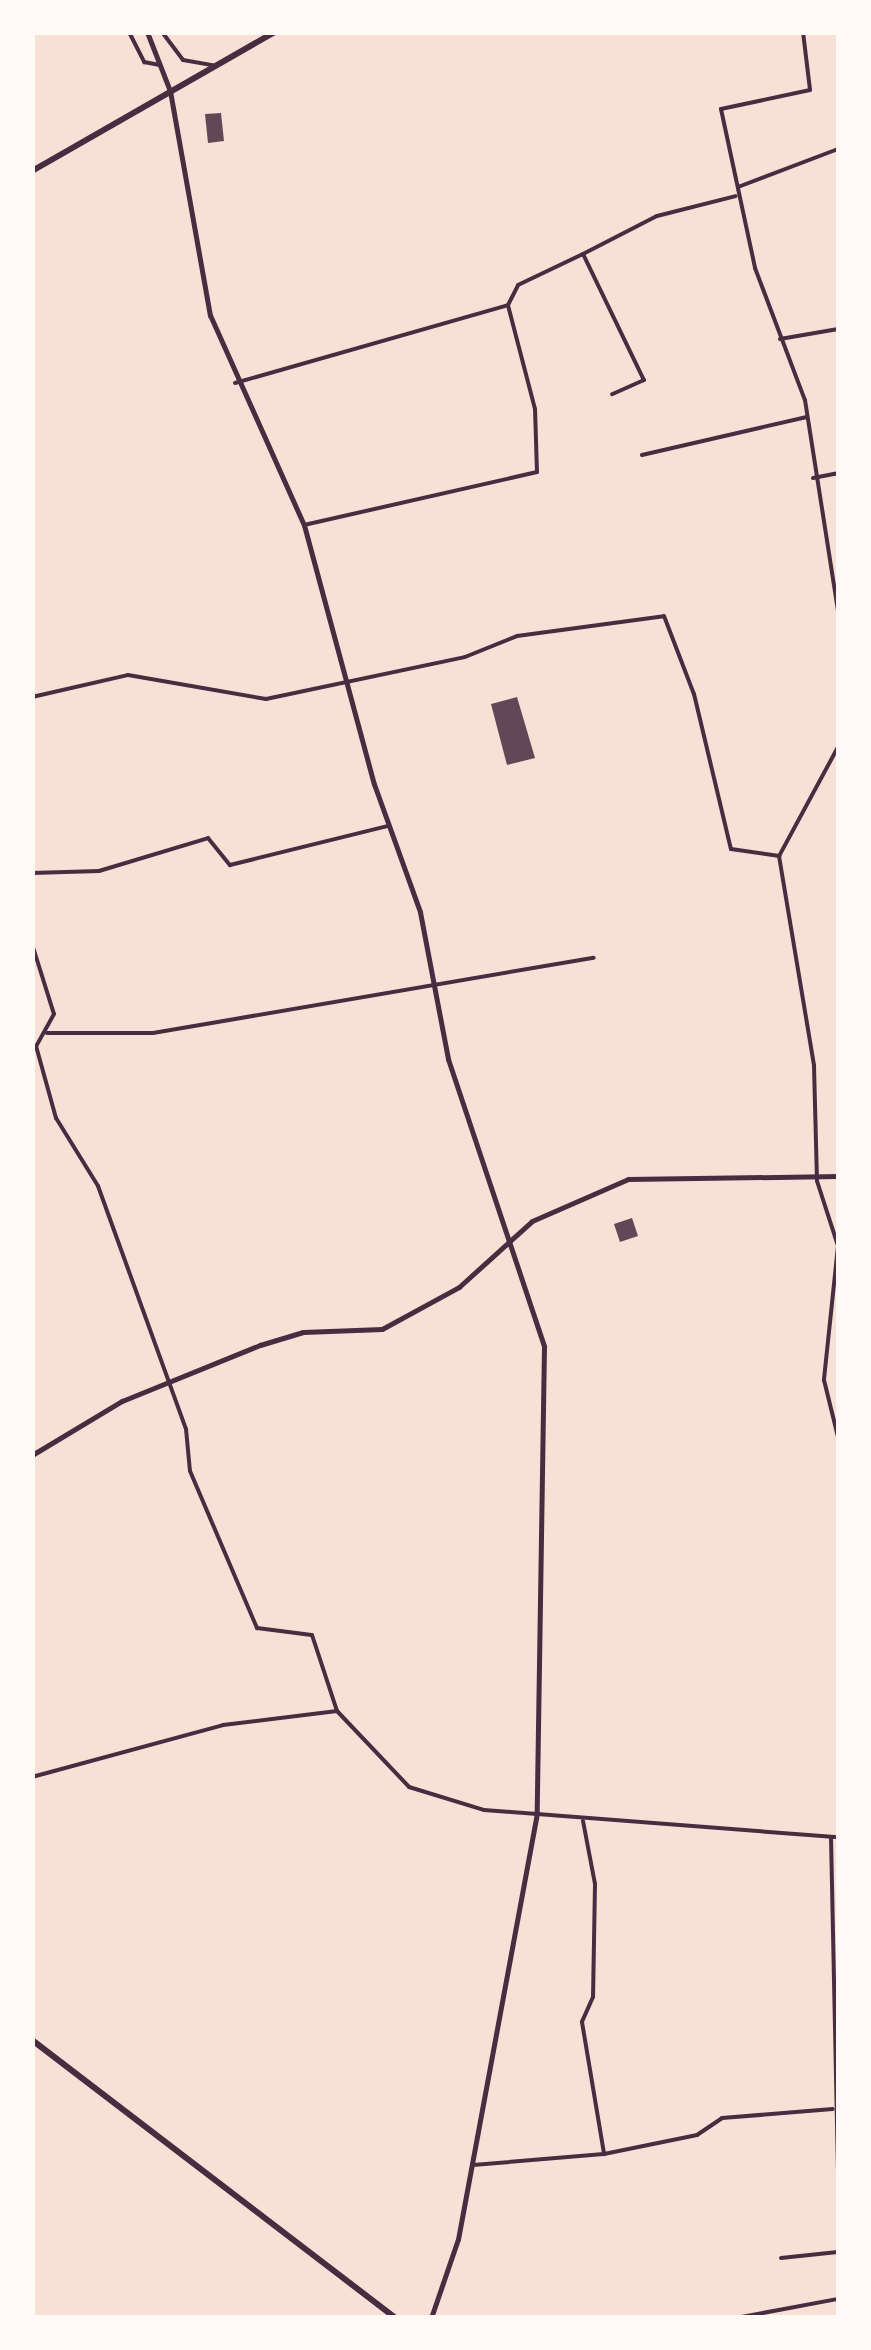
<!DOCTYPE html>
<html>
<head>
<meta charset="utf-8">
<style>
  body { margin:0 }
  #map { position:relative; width:871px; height:2350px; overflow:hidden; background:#f7e1d7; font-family:Raleway,sans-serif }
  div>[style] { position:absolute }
  .building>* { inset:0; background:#644757 }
  .minor>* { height:4px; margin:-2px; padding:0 2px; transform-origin:2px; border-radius:2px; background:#4a2c40 }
  .tertiary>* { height:5px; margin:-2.5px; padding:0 2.5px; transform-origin:2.5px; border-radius:2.5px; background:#4a2c40 }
  .secondary>* { height:6px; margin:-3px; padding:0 3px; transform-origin:3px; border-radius:3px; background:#4a2c40 }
  .primary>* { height:6px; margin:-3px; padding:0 3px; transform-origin:3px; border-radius:3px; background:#4a2c40 }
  span { translate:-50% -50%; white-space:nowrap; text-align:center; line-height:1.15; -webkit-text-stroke:9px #fffaf5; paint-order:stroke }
  .frame { position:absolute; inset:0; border:35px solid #fffaf5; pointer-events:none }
</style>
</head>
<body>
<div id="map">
  <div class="building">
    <i style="clip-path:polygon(221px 113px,224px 141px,208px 143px,205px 114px)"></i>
    <i style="clip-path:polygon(517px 697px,535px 758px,507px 765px,491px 704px)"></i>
    <i style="clip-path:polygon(632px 1218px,638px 1236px,620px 1242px,614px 1224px)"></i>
  </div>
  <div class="minor">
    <i style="left:129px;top:32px;width:34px;rotate:63deg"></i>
    <i style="left:144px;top:62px;width:16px;rotate:11deg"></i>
    <i style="left:162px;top:32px;width:35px;rotate:53deg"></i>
    <i style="left:183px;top:60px;width:34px;rotate:10deg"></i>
    <i style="left:803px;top:32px;width:58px;rotate:83.1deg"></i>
    <i style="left:810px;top:90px;width:91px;rotate:167.9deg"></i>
    <i style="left:721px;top:109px;width:163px;rotate:77.9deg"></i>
    <i style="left:755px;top:268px;width:141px;rotate:69.3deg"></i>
    <i style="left:805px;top:400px;width:213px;rotate:81.1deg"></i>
    <i style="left:738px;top:187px;width:107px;rotate:-20.8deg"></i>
    <i style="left:583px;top:254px;width:83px;rotate:-27.2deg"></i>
    <i style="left:657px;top:216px;width:81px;rotate:-14.2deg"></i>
    <i style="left:780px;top:339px;width:59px;rotate:-9.8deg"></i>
    <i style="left:235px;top:383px;width:284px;rotate:-15.9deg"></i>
    <i style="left:642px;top:455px;width:168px;rotate:-13deg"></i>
    <i style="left:813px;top:478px;width:25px;rotate:-11deg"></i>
    <i style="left:304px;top:525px;width:239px;rotate:-12.8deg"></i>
    <i style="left:537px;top:472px;width:63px;rotate:-91.8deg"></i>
    <i style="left:535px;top:409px;width:107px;rotate:-104.6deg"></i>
    <i style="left:508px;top:305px;width:22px;rotate:-63deg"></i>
    <i style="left:518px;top:285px;width:72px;rotate:-25.5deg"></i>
    <i style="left:583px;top:254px;width:140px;rotate:64.2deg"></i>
    <i style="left:644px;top:380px;width:35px;rotate:156deg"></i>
    <i style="left:32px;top:697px;width:98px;rotate:-12.9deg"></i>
    <i style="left:128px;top:675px;width:140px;rotate:9.9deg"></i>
    <i style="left:266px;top:699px;width:203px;rotate:-11.9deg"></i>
    <i style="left:465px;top:657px;width:56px;rotate:-22deg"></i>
    <i style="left:517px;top:636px;width:148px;rotate:-7.7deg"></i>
    <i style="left:664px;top:616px;width:84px;rotate:69deg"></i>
    <i style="left:694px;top:694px;width:159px;rotate:76.6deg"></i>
    <i style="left:731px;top:849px;width:49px;rotate:8.3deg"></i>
    <i style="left:838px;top:747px;width:124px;rotate:118.4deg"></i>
    <i style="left:779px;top:856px;width:213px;rotate:80.5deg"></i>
    <i style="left:814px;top:1066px;width:115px;rotate:88.5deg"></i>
    <i style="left:817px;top:1181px;width:68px;rotate:72.1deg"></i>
    <i style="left:838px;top:1246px;width:135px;rotate:96deg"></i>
    <i style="left:824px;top:1380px;width:59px;rotate:76.2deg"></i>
    <i style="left:32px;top:873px;width:67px;rotate:-1.7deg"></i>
    <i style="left:99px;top:871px;width:114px;rotate:-16.8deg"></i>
    <i style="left:208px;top:838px;width:35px;rotate:51deg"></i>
    <i style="left:230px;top:865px;width:163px;rotate:-13.9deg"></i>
    <i style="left:32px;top:944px;width:73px;rotate:72.6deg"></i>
    <i style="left:54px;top:1014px;width:37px;rotate:119deg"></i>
    <i style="left:36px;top:1046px;width:75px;rotate:74.5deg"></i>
    <i style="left:56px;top:1118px;width:80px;rotate:58.3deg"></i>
    <i style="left:98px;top:1186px;width:258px;rotate:70.1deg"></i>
    <i style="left:186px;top:1429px;width:42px;rotate:84.6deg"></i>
    <i style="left:190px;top:1471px;width:171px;rotate:66.9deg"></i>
    <i style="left:257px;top:1628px;width:55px;rotate:7.3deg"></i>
    <i style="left:312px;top:1635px;width:80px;rotate:71.8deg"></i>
    <i style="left:337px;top:1711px;width:105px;rotate:46.5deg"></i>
    <i style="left:409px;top:1787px;width:78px;rotate:17deg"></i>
    <i style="left:484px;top:1810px;width:355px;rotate:4.4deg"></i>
    <i style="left:47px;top:1033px;width:106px"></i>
    <i style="left:153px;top:1033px;width:447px;rotate:-9.7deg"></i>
    <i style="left:32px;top:1777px;width:198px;rotate:-15.2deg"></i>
    <i style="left:223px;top:1725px;width:115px;rotate:-7deg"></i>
    <i style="left:583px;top:1821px;width:64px;rotate:79.2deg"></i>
    <i style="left:595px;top:1884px;width:113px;rotate:91deg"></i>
    <i style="left:593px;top:1997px;width:27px;rotate:114deg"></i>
    <i style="left:582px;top:2022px;width:134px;rotate:80.5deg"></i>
    <i style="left:831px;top:1837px;width:345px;rotate:88.8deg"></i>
    <i style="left:473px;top:2165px;width:131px;rotate:-4.8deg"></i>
    <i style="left:604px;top:2154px;width:95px;rotate:-11.5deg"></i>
    <i style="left:697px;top:2135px;width:30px;rotate:-34deg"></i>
    <i style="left:722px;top:2118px;width:111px;rotate:-4.6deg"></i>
    <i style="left:781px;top:2258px;width:57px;rotate:-6deg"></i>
    <i style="left:736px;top:2318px;width:104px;rotate:-10.6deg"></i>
  </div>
  <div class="tertiary">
    <i style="left:147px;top:32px;width:63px;rotate:68.7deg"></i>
    <i style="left:170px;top:91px;width:228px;rotate:79.9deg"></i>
    <i style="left:210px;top:315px;width:230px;rotate:65.9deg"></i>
    <i style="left:304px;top:525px;width:268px;rotate:74.9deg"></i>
    <i style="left:374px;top:784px;width:136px;rotate:70.2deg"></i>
    <i style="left:420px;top:912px;width:150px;rotate:79.2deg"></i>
    <i style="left:448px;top:1059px;width:303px;rotate:71.5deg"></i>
    <i style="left:544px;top:1346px;width:467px;rotate:90.9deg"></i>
    <i style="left:537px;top:1813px;width:433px;rotate:100.5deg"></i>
    <i style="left:458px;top:2239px;width:83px;rotate:108.9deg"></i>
    <i style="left:32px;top:1455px;width:105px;rotate:-31deg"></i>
    <i style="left:122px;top:1401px;width:149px;rotate:-22.1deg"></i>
    <i style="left:260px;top:1345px;width:45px;rotate:-16.8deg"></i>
    <i style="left:303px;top:1332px;width:79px;rotate:-2.2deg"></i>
    <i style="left:382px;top:1329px;width:88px;rotate:-28.6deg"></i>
    <i style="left:459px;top:1287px;width:98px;rotate:-42.1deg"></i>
    <i style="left:532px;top:1221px;width:105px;rotate:-23.6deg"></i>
    <i style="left:628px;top:1179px;width:210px;rotate:-0.8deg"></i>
  </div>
  <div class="secondary">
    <i style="left:32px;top:171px;width:280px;rotate:-29.8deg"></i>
  </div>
  <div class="primary">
    <i style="left:32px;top:2040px;width:457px;rotate:37.4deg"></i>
  </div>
  <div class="frame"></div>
</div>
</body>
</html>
